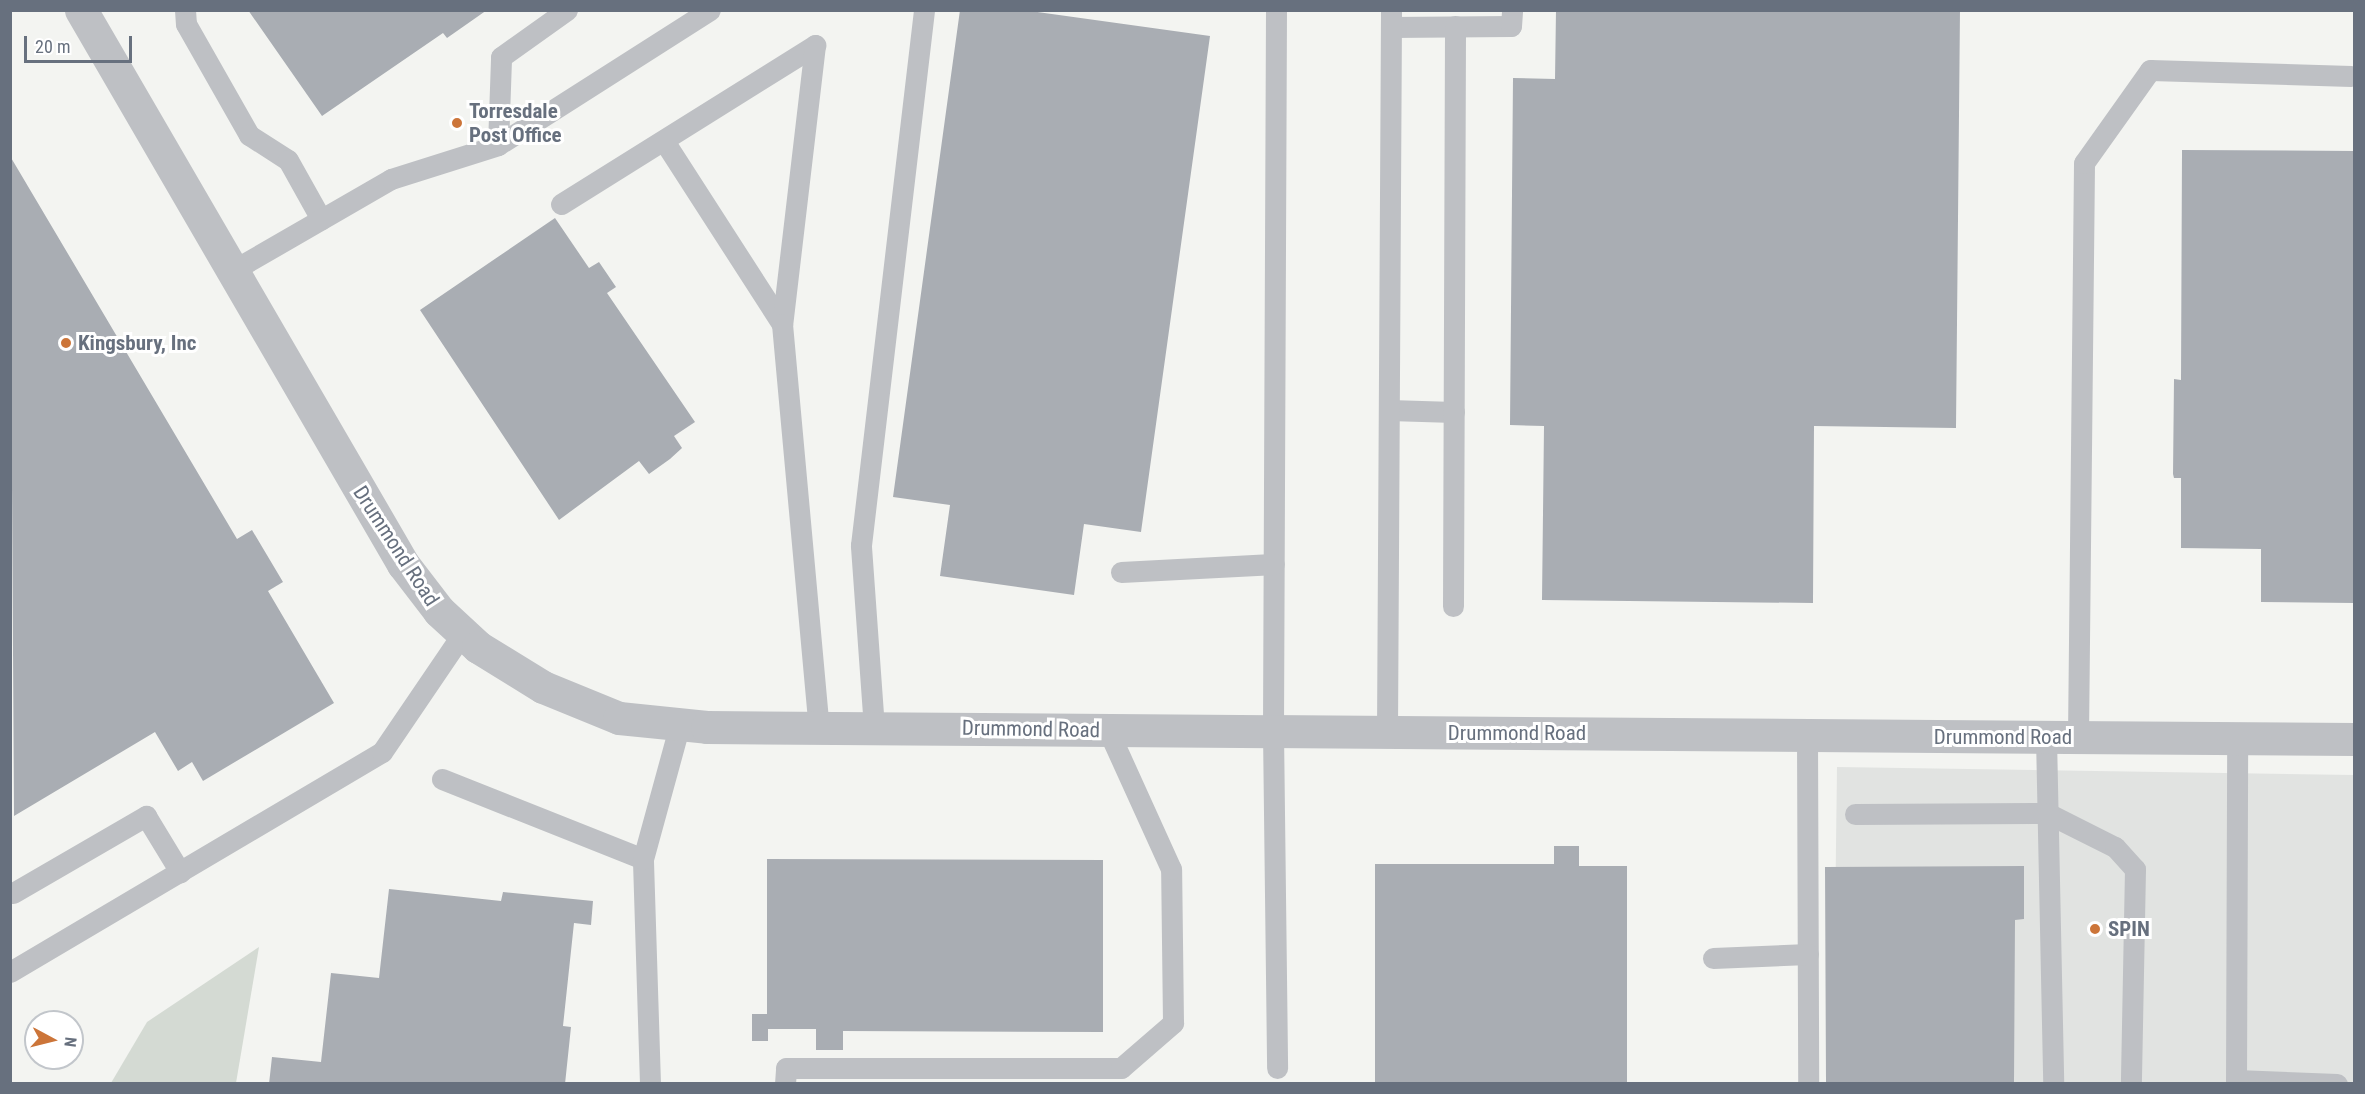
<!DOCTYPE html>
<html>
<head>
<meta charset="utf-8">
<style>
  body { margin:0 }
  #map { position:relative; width:2365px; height:1094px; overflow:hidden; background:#f3f4f1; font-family:"Roboto Condensed",sans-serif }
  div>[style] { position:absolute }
  .built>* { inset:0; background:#e1e3e1 }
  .green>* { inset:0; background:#d4dad3 }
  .building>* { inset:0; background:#a9adb3 }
  .lane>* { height:21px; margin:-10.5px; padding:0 10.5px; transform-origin:10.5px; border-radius:10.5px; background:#bec0c4 }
  .street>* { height:33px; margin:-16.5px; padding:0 16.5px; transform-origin:16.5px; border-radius:16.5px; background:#bec0c4 }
  .dots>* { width:16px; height:16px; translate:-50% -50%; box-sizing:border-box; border:3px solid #fff; border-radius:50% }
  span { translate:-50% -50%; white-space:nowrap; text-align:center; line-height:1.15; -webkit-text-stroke:6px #fff; paint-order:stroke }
  .poi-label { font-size:21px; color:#67707e; font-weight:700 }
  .left { translate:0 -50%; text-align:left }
  .street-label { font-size:21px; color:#67707e }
  .frame { position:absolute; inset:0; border:12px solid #67707e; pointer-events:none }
  .north { position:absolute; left:24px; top:1010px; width:60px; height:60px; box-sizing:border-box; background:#fff; border:2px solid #c2c6cb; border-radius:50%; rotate:97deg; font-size:16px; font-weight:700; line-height:24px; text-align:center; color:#67707e }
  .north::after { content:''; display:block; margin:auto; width:21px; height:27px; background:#cc7539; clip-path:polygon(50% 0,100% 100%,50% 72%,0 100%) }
  .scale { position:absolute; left:24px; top:36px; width:108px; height:27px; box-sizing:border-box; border:3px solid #67707e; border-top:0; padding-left:8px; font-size:18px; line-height:21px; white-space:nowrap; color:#67707e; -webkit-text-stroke:4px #fff; paint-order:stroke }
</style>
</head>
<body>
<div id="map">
  <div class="built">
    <i style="clip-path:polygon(1837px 767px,2354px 775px,2354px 1083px,1833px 1084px)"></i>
  </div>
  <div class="green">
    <i style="clip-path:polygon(259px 947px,236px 1083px,111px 1083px,147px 1022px)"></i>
  </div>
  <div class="building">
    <i style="clip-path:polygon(248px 10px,487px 10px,447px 38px,443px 33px,322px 116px)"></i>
    <i style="clip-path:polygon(960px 10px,1023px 10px,1210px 36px,1141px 532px,1084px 524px,1074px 595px,940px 576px,950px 505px,893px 497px)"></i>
    <i style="clip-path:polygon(1556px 10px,1960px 10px,1956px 428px,1814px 426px,1813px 603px,1542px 600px,1544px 426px,1510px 425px,1513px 78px,1555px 79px)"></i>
    <i style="clip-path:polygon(2182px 150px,2354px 151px,2354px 603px,2261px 602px,2261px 549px,2181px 548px,2181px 478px,2174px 478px,2173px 474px,2174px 379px,2181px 380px)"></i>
    <i style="clip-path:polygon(10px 156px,237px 539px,252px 530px,283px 582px,268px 591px,334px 703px,203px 781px,192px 762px,178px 771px,155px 732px,14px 816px)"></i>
    <i style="clip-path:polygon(555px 218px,589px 268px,599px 262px,616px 287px,607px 293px,695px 422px,674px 436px,682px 448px,670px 459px,649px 474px,639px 461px,559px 520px,420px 310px)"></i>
    <i style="clip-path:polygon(1554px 846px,1579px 846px,1579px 866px,1627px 866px,1627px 1084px,1375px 1084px,1375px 864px,1554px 864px)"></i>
    <i style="clip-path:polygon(767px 859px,1103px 860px,1103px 1032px,843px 1031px,843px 1050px,816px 1050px,816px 1029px,768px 1029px,768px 1041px,752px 1041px,752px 1014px,767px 1014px)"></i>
    <i style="clip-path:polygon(2024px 866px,2024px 919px,2015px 920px,2014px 1084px,1826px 1084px,1825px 867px)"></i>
    <i style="clip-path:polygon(389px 889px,501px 901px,503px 892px,593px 901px,591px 925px,574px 923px,563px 1026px,571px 1027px,565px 1084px,269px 1084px,272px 1057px,321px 1062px,331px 973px,379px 978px)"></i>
  </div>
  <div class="lane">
    <i style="left:185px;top:10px;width:14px;rotate:86deg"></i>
    <i style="left:186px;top:24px;width:128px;rotate:60.4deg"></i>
    <i style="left:249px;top:135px;width:46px;rotate:32.7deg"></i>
    <i style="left:288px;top:160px;width:68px;rotate:60.8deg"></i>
    <i style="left:1276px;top:10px;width:721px;rotate:90.24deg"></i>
    <i style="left:1273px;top:731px;width:337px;rotate:89.3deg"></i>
    <i style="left:1391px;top:27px;width:120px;rotate:-0.5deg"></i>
    <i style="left:1511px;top:26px;width:16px;rotate:-86deg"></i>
    <i style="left:664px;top:141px;width:218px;rotate:57.2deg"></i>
    <i style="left:498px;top:145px;width:88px;rotate:-88deg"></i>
    <i style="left:501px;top:57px;width:81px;rotate:-35.5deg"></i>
    <i style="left:561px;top:204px;width:300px;rotate:-32deg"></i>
    <i style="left:815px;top:45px;width:281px;rotate:96.7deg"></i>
    <i style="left:782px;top:324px;width:405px;rotate:84.8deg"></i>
    <i style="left:230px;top:272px;width:186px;rotate:-30deg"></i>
    <i style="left:391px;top:179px;width:112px;rotate:-17.6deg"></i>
    <i style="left:498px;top:145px;width:251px;rotate:-32.5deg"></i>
    <i style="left:1389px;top:410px;width:65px;rotate:1.8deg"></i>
    <i style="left:1121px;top:572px;width:153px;rotate:-3deg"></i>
    <i style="left:1453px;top:606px;width:580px;rotate:-89.8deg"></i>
    <i style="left:874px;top:728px;width:183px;rotate:-94.1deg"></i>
    <i style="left:861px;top:545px;width:539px;rotate:-83.28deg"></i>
    <i style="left:1387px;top:732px;width:722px;rotate:-89.68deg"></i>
    <i style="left:1807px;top:735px;width:349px;rotate:89.8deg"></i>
    <i style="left:2046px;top:737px;width:347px;rotate:88.8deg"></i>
    <i style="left:2078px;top:737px;width:574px;rotate:-89.4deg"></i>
    <i style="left:2084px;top:163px;width:114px;rotate:-54.6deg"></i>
    <i style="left:2150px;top:70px;width:201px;rotate:1.7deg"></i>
    <i style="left:442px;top:779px;width:216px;rotate:21.7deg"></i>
    <i style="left:1855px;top:814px;width:192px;rotate:-0.3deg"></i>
    <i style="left:2047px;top:813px;width:76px;rotate:26.6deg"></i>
    <i style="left:2115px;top:847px;width:30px;rotate:48deg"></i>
    <i style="left:2135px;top:869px;width:215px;rotate:91.1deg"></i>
    <i style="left:13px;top:893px;width:154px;rotate:-30.1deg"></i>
    <i style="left:146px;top:816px;width:66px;rotate:58.7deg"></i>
    <i style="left:1713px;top:958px;width:95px;rotate:-2.4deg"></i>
    <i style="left:10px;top:972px;width:432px;rotate:-30.6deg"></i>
    <i style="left:382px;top:752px;width:144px;rotate:-55.8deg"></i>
    <i style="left:2236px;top:1080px;width:101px;rotate:2.3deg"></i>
    <i style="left:650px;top:1084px;width:225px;rotate:-91.8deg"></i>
    <i style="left:643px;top:859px;width:140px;rotate:-74.7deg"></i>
    <i style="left:785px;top:1084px;width:16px;rotate:-86deg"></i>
    <i style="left:786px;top:1068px;width:335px"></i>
    <i style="left:1121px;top:1068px;width:69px;rotate:-40.9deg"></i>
    <i style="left:1173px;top:1023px;width:154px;rotate:-90.7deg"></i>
    <i style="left:1171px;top:869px;width:153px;rotate:-114.4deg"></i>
    <i style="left:2236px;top:1084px;width:345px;rotate:-89.8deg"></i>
  </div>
  <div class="street">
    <i style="left:81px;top:10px;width:641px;rotate:59.83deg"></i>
    <i style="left:403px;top:564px;width:59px;rotate:52.5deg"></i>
    <i style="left:439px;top:611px;width:53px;rotate:42.7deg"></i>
    <i style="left:478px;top:647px;width:76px;rotate:31.6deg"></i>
    <i style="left:543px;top:687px;width:82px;rotate:22.2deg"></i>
    <i style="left:619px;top:718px;width:88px;rotate:5.8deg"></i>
    <i style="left:707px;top:727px;width:1647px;rotate:0.42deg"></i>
  </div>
  <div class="dots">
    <i style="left:457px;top:123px;background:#cc7539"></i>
    <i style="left:66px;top:343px;background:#cc7539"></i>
    <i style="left:2095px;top:929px;background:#cc7539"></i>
  </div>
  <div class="poi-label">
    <span class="left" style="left:469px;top:123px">Torresdale<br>Post Office</span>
    <span class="left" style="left:78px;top:343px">Kingsbury, Inc</span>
    <span class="left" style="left:2108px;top:929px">SPIN</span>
  </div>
  <div class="street-label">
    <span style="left:396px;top:546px;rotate:57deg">Drummond Road</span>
    <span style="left:1031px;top:729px;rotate:1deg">Drummond Road</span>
    <span style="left:1517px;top:733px">Drummond Road</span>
    <span style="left:2003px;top:737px">Drummond Road</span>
  </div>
  <div class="frame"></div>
  <div class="north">N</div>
  <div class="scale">20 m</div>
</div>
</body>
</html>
